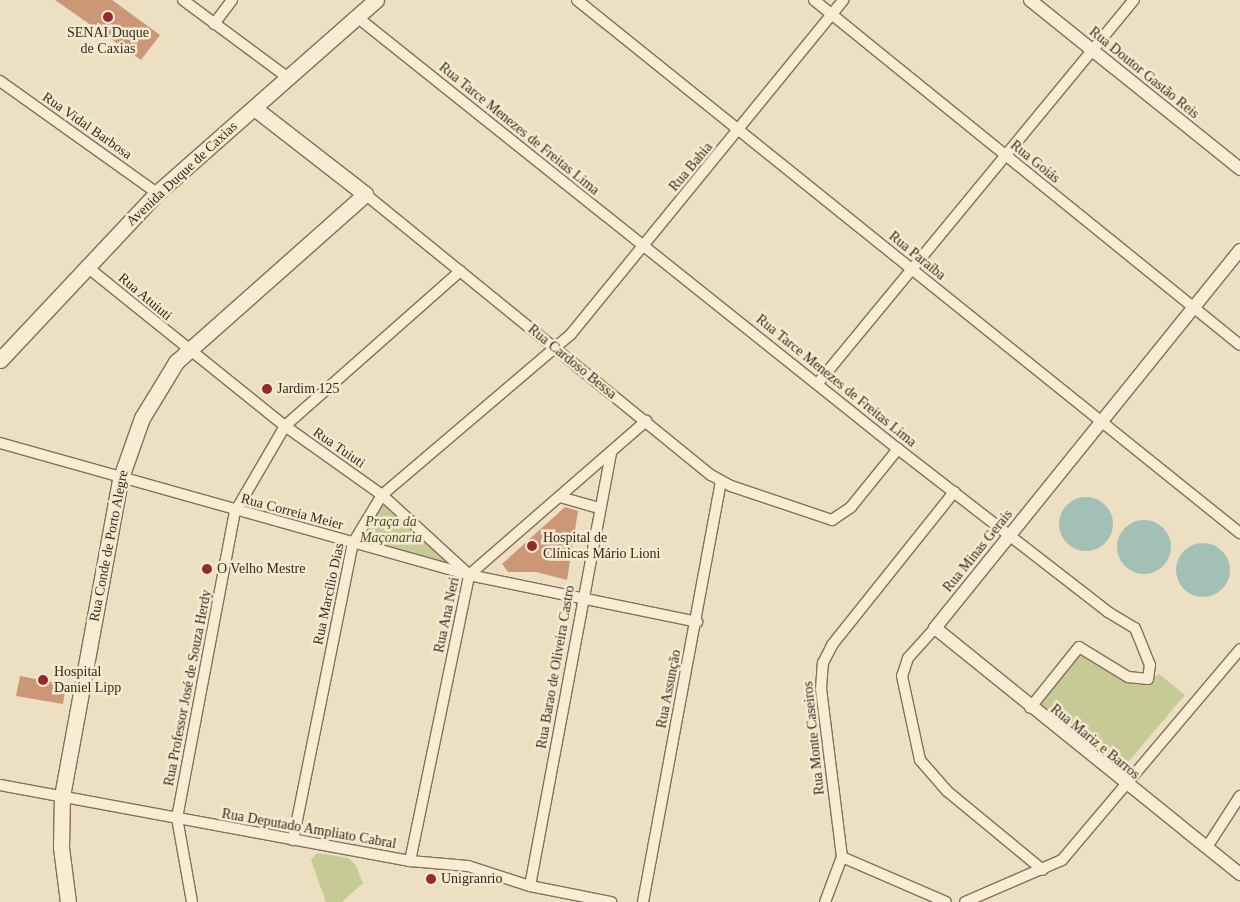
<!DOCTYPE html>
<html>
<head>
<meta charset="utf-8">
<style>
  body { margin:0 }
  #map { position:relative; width:1240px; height:902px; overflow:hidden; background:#eddfc1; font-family:Georgia,serif }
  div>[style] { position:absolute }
  .green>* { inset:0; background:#c6cb95 }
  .water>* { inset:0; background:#a3c0b6 }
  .round { border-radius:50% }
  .building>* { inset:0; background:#cb9777 }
  .roads { filter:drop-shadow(1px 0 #866f59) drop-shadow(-1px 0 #866f59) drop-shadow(0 1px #866f59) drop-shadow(0 -1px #866f59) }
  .minor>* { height:10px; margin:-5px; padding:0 5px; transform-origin:5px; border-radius:5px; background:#f8ecd4 }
  .tertiary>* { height:12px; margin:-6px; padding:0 6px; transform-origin:6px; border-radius:6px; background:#f8ecd4 }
  .secondary>* { height:15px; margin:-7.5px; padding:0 7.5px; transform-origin:7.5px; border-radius:7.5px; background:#f8ecd4 }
  .dots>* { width:14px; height:14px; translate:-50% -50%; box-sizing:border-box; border:2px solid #f5e9d0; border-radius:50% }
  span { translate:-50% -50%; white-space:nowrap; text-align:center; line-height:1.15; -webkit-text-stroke:5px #f5e9d0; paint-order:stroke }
  .poi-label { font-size:14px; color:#36281d }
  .left { translate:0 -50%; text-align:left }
  .street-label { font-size:14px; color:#36281d }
  .park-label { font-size:14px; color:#485224; font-style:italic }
</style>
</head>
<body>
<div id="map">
  <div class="green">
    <i style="clip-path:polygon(383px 498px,469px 570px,357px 541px)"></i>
    <i style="clip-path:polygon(1081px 650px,1132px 683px,1143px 685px,1159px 674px,1185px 695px,1118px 774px,1037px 708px)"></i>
    <i style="clip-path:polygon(317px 853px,348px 858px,355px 864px,363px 883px,342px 902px,326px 902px,311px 860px)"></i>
  </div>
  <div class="water">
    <i class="round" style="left:1059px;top:497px;width:54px;height:54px"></i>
    <i class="round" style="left:1117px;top:520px;width:54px;height:54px"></i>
    <i class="round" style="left:1176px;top:543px;width:54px;height:54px"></i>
  </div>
  <div class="building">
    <i style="clip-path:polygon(55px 0,112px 0,160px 35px,141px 60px)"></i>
    <i style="clip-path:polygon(565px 507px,578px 511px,567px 580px,536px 572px,508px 572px,502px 564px)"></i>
    <i style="clip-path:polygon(20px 676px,66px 685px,63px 704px,16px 696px)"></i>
  </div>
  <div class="roads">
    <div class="minor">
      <i style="left:183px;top:0;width:129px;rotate:36.5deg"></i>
      <i style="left:577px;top:0;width:851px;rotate:38.8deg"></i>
      <i style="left:814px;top:0;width:548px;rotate:39deg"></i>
      <i style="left:357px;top:17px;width:692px;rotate:38.61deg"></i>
      <i style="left:898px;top:449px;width:266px;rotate:37.8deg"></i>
      <i style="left:1108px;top:612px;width:31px;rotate:31deg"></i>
      <i style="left:1135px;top:628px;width:40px;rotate:68deg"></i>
      <i style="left:1150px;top:665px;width:14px;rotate:98deg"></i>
      <i style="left:1148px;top:679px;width:20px;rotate:-174deg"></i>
      <i style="left:1128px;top:677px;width:57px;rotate:-148.5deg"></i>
      <i style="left:1079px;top:647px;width:78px;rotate:128.8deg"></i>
      <i style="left:214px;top:24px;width:30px;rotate:-53deg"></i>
      <i style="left:0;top:81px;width:193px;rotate:35.5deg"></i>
      <i style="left:365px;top:194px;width:446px;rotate:39.1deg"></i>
      <i style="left:711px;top:475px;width:23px;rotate:29deg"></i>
      <i style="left:731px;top:486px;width:107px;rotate:18.6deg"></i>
      <i style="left:832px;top:520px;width:23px;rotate:-34deg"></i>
      <i style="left:851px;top:507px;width:75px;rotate:-51deg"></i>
      <i style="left:86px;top:266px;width:255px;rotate:38.8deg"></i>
      <i style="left:285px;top:426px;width:119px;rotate:35.4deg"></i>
      <i style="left:382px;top:495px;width:114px;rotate:42.5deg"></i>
      <i style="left:818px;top:383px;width:497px;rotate:-50.5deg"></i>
      <i style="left:0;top:443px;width:487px;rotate:15.7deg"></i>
      <i style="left:469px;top:575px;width:233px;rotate:11.6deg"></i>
      <i style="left:560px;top:497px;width:41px;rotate:15.8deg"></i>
      <i style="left:935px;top:628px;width:40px;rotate:132deg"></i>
      <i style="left:908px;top:658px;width:19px;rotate:108deg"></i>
      <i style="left:902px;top:676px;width:86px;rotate:77.9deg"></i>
      <i style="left:920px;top:760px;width:41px;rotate:48.9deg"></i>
      <i style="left:947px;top:791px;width:124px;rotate:39.5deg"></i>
      <i style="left:0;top:785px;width:417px;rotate:10.5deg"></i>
      <i style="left:410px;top:861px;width:58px;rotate:4.9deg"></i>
      <i style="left:468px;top:866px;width:65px;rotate:17.9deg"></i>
      <i style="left:530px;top:886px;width:83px;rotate:11.2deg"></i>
      <i style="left:293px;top:840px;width:303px;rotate:-78.6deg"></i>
      <i style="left:353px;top:543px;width:56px;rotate:-58.9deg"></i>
      <i style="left:382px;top:495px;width:248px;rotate:-40.4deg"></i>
      <i style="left:571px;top:334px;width:431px;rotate:-50.8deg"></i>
      <i style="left:1207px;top:847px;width:61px;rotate:-57.1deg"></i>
      <i style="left:842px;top:857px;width:113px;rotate:23.4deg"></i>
      <i style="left:410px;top:861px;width:292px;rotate:-78.3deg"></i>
      <i style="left:469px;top:575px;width:235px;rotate:-41deg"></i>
      <i style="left:530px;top:886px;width:441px;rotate:-79.4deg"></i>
      <i style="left:192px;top:902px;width:85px;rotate:-100.1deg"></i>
      <i style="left:177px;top:818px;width:311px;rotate:-79.3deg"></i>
      <i style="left:235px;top:512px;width:99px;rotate:-59.8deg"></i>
      <i style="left:285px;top:426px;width:234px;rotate:-41.5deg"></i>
      <i style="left:643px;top:902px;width:428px;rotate:-79.5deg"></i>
      <i style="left:825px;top:902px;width:48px;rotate:-69.3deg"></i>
      <i style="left:842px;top:857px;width:169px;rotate:-97.1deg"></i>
      <i style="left:821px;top:689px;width:26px;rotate:-86deg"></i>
      <i style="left:823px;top:663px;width:20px;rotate:-63deg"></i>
      <i style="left:832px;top:645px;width:196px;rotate:-51.4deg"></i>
      <i style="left:965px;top:902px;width:106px;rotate:-23.4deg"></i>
      <i style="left:1062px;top:860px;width:276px;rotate:-49.8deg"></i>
    </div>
    <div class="tertiary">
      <i style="left:1030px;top:0;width:270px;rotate:38.8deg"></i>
      <i style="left:1240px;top:250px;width:486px;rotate:128.9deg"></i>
      <i style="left:935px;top:628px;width:392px;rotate:38.9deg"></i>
    </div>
    <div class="secondary">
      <i style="left:0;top:360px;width:229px;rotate:-46.8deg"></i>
      <i style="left:157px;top:193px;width:292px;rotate:-41.4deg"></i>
      <i style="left:68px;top:902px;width:55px;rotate:-97.3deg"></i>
      <i style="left:61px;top:847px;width:51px;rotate:-88.9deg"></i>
      <i style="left:62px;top:796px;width:321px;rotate:-79.6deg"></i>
      <i style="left:120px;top:480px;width:66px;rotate:-70.5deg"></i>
      <i style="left:142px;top:418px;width:66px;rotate:-58.7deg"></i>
      <i style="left:176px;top:362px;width:253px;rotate:-41.6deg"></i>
      <i style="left:365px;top:194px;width:140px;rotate:-142.2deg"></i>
    </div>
  </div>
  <div class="dots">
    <i style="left:108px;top:17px;background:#95292e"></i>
    <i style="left:267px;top:389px;background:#95292e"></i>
    <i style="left:532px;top:546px;background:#95292e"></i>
    <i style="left:207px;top:569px;background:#95292e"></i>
    <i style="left:43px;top:680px;background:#95292e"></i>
    <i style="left:431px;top:879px;background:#95292e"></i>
  </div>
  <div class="poi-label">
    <span style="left:108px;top:41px">SENAI Duque<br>de Caxias</span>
    <span class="left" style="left:277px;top:389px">Jardim 125</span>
    <span class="left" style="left:543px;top:546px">Hospital de<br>Clínicas Mário Lioni</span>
    <span class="left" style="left:217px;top:569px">O Velho Mestre</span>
    <span class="left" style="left:54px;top:680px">Hospital<br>Daniel Lipp</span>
    <span class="left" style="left:441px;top:879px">Unigranrio</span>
  </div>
  <div class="street-label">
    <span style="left:1144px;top:73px;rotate:39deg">Rua Doutor Gastão Reis</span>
    <span style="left:87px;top:126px;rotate:35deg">Rua Vidal Barbosa</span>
    <span style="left:519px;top:129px;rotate:39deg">Rua Tarce Menezes de Freitas Lima</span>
    <span style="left:1035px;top:162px;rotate:39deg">Rua Goiás</span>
    <span style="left:691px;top:167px;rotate:-50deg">Rua Bahia</span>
    <span style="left:182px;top:174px;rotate:-43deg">Avenida Duque de Caxias</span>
    <span style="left:917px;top:256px;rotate:39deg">Rua Paraíba</span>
    <span style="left:145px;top:297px;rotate:40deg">Rua Atuiuti</span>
    <span style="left:572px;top:362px;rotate:39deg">Rua Cardoso Bessa</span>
    <span style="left:836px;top:381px;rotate:39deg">Rua Tarce Menezes de Freitas Lima</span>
    <span style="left:339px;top:448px;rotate:35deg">Rua Tuiuti</span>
    <span style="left:292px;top:512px;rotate:15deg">Rua Correia Meier</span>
    <span style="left:109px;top:546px;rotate:-79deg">Rua Conde de Porto Alegre</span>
    <span style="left:978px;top:551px;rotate:-51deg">Rua Minas Gerais</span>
    <span style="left:329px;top:594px;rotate:-78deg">Rua Marcílio Dias</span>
    <span style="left:447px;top:615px;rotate:-78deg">Rua Ana Neri</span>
    <span style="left:556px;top:667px;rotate:-80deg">Rua Barao de Oliveira Castro</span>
    <span style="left:188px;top:688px;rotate:-79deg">Rua Professor José de Souza Herdy</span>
    <span style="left:669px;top:689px;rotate:-79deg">Rua Assunção</span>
    <span style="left:814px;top:738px;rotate:-96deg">Rua Monte Caseiros</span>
    <span style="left:1095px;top:742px;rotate:39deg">Rua Mariz e Barros</span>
    <span style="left:309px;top:829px;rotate:10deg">Rua Deputado Ampliato Cabral</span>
  </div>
  <div class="park-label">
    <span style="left:391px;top:530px">Praça da<br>Maçonaria</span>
  </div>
</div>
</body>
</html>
